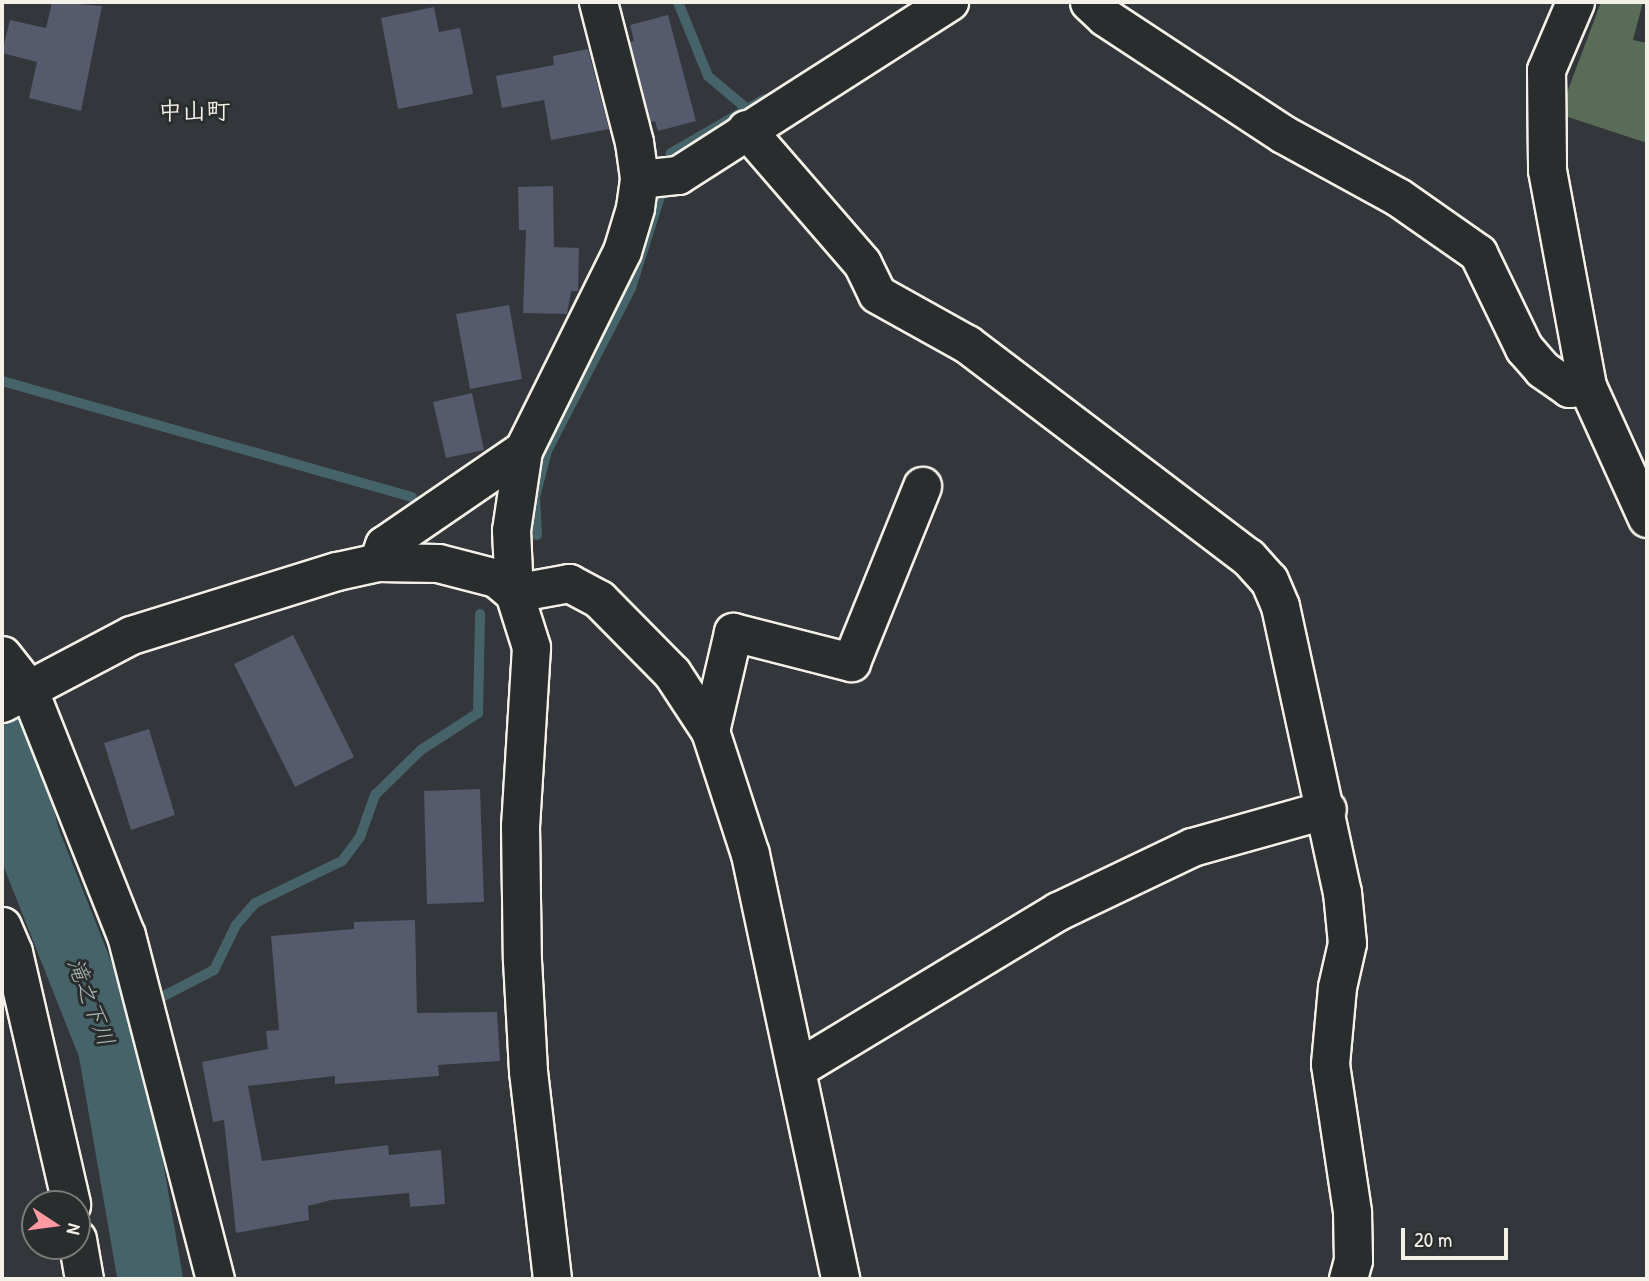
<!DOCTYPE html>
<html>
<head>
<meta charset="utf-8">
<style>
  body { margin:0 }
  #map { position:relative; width:1649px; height:1281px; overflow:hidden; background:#33363a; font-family:"Patrick Hand","Klee One",sans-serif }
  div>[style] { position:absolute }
  .green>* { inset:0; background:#586c57 }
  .stream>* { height:10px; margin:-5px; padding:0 5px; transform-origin:5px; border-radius:5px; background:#466369 }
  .river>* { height:65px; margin:-32.5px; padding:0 32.5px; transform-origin:32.5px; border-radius:32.5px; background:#466369 }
  .building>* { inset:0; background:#555a6c }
  .roads { filter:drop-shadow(2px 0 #f4f1e8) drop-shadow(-2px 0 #f4f1e8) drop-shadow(0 2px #f4f1e8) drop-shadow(0 -2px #f4f1e8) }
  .minor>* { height:37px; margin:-18.5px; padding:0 18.5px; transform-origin:18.5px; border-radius:18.5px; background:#2a2d2e }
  span { translate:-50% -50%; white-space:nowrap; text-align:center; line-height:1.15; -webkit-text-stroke:6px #2a2d2e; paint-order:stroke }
  .water-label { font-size:23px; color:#aeb8b5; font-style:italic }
  .quarter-label { font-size:24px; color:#f4f1e8; font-weight:700 }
  .frame { position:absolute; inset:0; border:4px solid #f4f1e8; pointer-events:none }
  .north { position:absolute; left:21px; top:1190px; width:70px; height:70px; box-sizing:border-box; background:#2a2d2e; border:2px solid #7b7b78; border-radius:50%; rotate:103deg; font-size:19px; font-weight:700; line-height:28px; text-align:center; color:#f4f1e8 }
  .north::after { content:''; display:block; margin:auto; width:24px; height:32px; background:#ff9aa2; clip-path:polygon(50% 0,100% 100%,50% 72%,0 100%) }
  .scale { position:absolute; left:1401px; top:1228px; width:107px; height:32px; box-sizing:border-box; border:4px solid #f4f1e8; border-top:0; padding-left:9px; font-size:21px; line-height:24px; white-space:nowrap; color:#f4f1e8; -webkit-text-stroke:5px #2a2d2e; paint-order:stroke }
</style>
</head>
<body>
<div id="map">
  <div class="green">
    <i style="clip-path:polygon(1601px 2px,1643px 2px,1633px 40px,1647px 43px,1647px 143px,1559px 114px)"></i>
  </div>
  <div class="stream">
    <i style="left:678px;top:2px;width:80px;rotate:67.9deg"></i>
    <i style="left:708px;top:76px;width:51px;rotate:40.2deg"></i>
    <i style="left:668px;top:168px;width:15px;rotate:-79deg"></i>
    <i style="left:671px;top:153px;width:108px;rotate:-29.9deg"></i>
    <i style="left:2px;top:381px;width:426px;rotate:15.8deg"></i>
    <i style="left:537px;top:535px;width:38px;rotate:-93deg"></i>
    <i style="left:535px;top:497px;width:48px;rotate:-75.4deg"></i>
    <i style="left:547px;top:451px;width:183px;rotate:-62.7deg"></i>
    <i style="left:631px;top:288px;width:109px;rotate:-72.4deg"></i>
    <i style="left:102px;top:1028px;width:126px;rotate:-27.4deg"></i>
    <i style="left:214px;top:970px;width:50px;rotate:-63.9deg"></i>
    <i style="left:236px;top:925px;width:29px;rotate:-49deg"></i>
    <i style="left:255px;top:903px;width:97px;rotate:-25.8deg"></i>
    <i style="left:342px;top:861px;width:30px;rotate:-53deg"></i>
    <i style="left:360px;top:837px;width:45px;rotate:-70.3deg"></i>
    <i style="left:375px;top:795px;width:64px;rotate:-44.4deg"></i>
    <i style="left:421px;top:750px;width:68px;rotate:-33deg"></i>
    <i style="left:478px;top:713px;width:99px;rotate:-88.8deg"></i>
  </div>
  <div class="river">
    <i style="left:2px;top:734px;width:107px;rotate:76.5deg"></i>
    <i style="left:27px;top:838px;width:226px;rotate:68.4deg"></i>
    <i style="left:110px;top:1048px;width:234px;rotate:80.2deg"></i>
  </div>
  <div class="building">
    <i style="clip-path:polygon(52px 2px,102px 6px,81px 111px,29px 98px,37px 62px,2px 53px,10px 20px,46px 28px)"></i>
    <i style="clip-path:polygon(434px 7px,439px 32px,460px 28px,473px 94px,398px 109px,381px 18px)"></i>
    <i style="clip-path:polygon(668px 15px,696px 121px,658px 131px,655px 121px,650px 122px,630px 42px,634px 41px,630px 25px)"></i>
    <i style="clip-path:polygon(588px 49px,609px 129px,551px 140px,544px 100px,502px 108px,496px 76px,554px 65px,553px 56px)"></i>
    <i style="clip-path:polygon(553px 186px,554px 247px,579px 248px,578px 291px,571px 291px,567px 314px,523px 313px,526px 230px,519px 230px,518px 187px)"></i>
    <i style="clip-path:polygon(509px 305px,522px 379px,470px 389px,456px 314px)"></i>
    <i style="clip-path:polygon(472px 393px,484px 450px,446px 458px,433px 402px)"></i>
    <i style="clip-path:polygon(293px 635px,354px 757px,295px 787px,234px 664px)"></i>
    <i style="clip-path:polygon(149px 729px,175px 815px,131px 830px,104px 743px)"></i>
    <i style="clip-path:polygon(480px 789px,484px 902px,427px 904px,424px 791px)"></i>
    <i style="clip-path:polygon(415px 920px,417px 1013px,497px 1012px,500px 1061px,438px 1065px,439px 1076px,335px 1084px,335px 1076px,248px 1086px,262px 1161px,388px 1145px,389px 1155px,441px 1150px,445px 1204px,410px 1207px,409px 1193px,331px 1200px,308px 1206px,309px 1220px,236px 1233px,224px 1120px,213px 1122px,202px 1062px,268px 1049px,266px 1031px,279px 1030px,271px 936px,354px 929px,354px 922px)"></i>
  </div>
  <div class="roads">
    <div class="minor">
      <i style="left:598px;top:2px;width:145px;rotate:75.6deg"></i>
      <i style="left:634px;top:142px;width:37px;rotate:82deg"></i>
      <i style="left:639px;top:179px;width:29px;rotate:98deg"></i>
      <i style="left:635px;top:208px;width:45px;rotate:106.8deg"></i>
      <i style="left:622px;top:251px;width:222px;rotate:116.4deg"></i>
      <i style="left:523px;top:450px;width:81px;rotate:98.5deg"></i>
      <i style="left:511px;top:530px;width:63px;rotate:87.3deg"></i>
      <i style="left:514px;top:593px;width:56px;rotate:-10.3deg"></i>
      <i style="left:569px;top:583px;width:34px;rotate:28deg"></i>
      <i style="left:599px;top:599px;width:104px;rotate:45.4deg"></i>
      <i style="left:672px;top:673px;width:69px;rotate:56.8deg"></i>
      <i style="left:710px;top:731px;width:129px;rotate:72deg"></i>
      <i style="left:750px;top:854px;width:434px;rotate:78deg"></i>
      <i style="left:1089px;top:2px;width:22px;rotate:43deg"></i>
      <i style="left:1105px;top:17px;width:213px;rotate:33.3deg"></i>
      <i style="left:1283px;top:134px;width:131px;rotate:28.7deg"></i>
      <i style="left:1398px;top:197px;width:98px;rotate:35deg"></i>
      <i style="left:1478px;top:253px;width:106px;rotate:64.2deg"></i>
      <i style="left:1524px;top:348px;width:28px;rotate:49deg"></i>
      <i style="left:1542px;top:369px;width:33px;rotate:35deg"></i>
      <i style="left:1569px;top:388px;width:18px;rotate:-6deg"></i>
      <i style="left:1575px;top:2px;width:74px;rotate:113.1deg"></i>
      <i style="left:1546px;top:70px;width:100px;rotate:89.4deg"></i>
      <i style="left:1547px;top:170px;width:220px;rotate:79.5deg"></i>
      <i style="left:1587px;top:386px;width:145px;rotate:65.6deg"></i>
      <i style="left:746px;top:129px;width:177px;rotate:49.1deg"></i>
      <i style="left:862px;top:263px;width:34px;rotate:64deg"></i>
      <i style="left:877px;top:294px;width:103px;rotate:29.1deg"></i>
      <i style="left:967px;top:344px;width:353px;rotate:37.2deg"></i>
      <i style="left:1248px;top:557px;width:31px;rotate:48deg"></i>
      <i style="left:1269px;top:580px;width:28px;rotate:67deg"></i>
      <i style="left:1280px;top:606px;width:293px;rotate:77.8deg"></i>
      <i style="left:1342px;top:892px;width:51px;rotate:84.4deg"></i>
      <i style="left:1347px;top:943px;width:45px;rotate:102.8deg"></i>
      <i style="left:1337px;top:987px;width:77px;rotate:95.2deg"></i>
      <i style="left:1330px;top:1064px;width:150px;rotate:81.5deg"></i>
      <i style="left:1352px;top:1212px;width:48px;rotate:88.8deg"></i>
      <i style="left:1353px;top:1260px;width:20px;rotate:105deg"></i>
      <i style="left:639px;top:179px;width:39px;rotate:-6deg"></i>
      <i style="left:678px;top:175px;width:322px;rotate:-32.6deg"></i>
      <i style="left:378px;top:562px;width:18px;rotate:-71deg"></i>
      <i style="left:384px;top:545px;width:168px;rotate:-34.4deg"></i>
      <i style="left:2px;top:655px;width:42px;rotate:51.8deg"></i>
      <i style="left:28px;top:688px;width:266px;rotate:68.4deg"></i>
      <i style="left:126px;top:935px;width:355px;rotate:75.5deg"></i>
      <i style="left:2px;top:703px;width:146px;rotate:-27.8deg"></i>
      <i style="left:131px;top:635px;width:216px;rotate:-17.3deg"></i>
      <i style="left:337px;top:571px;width:42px;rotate:-12.4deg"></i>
      <i style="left:378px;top:562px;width:60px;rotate:1deg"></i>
      <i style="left:438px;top:563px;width:60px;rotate:14.5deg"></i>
      <i style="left:496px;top:578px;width:23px;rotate:40deg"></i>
      <i style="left:514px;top:593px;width:57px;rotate:72.5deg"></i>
      <i style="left:531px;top:647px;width:178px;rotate:93.5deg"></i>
      <i style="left:520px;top:825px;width:135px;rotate:89.2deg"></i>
      <i style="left:522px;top:960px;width:111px;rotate:86.9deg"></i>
      <i style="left:528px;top:1071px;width:209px;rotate:83.4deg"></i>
      <i style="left:710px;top:731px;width:102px;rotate:-76.9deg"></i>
      <i style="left:733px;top:632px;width:122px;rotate:14.3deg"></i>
      <i style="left:851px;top:662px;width:190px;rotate:-68deg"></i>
      <i style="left:2px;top:926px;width:28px;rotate:67deg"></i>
      <i style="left:13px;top:952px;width:259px;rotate:77deg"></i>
      <i style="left:796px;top:1069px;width:306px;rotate:-31.1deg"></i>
      <i style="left:1058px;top:911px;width:148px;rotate:-25.5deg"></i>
      <i style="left:1192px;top:847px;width:140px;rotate:-15.7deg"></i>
      <i style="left:77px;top:1239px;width:41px;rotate:80.1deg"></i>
    </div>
  </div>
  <div class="water-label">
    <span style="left:91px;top:1002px;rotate:69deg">滝之下川</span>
  </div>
  <div class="quarter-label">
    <span style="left:194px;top:111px">中山町</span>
  </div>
  <div class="frame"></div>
  <div class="north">N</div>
  <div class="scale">20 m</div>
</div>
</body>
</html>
